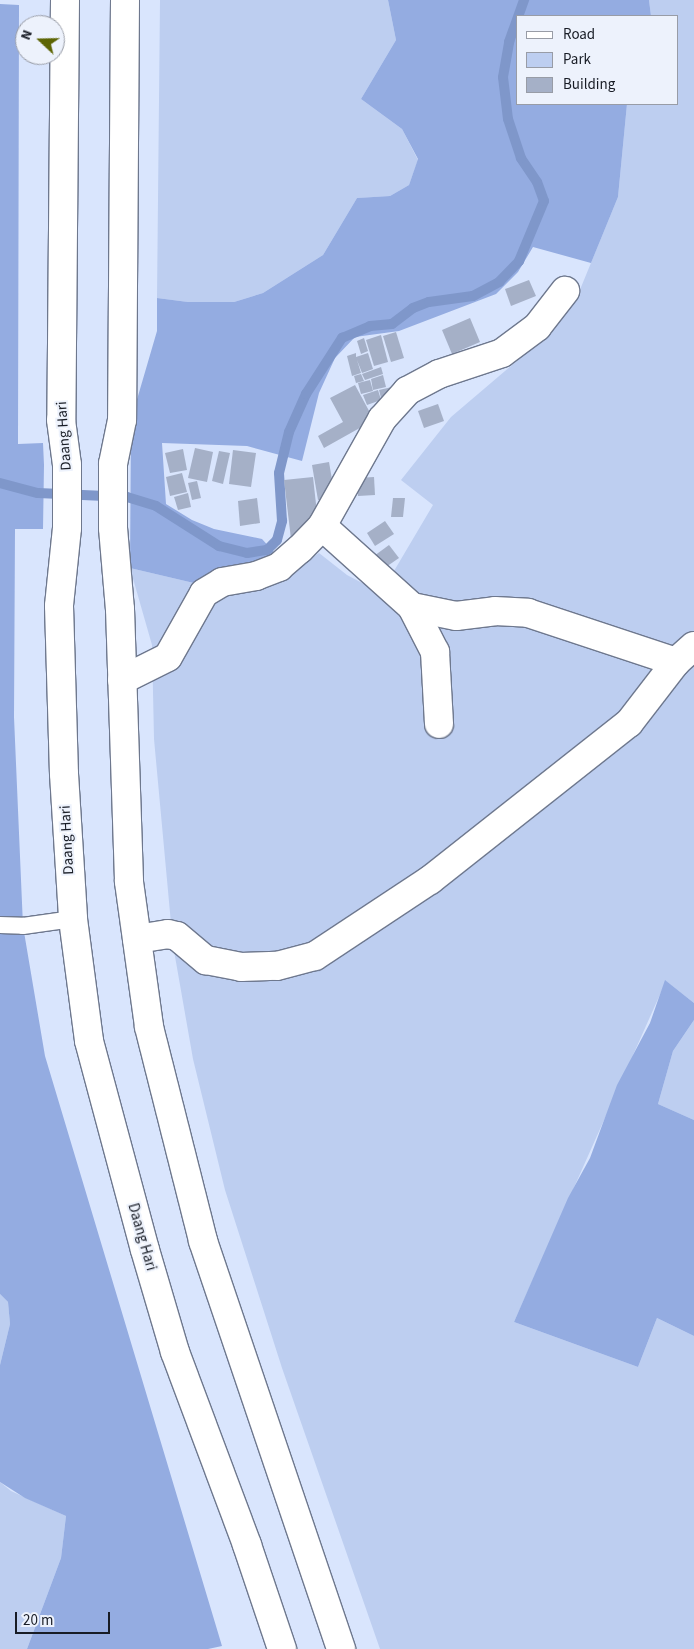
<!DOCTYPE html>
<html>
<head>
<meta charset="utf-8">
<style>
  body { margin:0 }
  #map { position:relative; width:694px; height:1649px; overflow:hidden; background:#d9e5fd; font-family:"Source Sans 3",sans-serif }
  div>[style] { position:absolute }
  .green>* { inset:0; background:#bdcef0 }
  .forest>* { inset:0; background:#94ace1 }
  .stream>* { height:10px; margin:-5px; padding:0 5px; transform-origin:5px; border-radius:5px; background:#7f97ca }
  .building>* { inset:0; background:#a5b0c7 }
  .roads { filter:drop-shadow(1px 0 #6e788e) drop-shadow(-1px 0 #6e788e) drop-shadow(0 1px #6e788e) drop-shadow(0 -1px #6e788e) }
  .service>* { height:16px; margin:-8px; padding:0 8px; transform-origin:8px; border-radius:8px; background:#fff }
  .minor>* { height:28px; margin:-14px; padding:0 14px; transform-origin:14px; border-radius:14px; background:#fff }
  .primary>* { height:28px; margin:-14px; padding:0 14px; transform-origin:14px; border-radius:14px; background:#fff }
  span { translate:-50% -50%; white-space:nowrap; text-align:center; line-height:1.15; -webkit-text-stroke:4px #edf2fc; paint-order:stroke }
  .street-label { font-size:15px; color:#181c25 }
  .legend { position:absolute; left:516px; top:15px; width:162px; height:90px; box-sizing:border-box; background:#edf2fc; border:1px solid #989ca6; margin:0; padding:6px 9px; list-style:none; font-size:15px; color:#181c25 }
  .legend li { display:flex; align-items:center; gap:10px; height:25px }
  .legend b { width:25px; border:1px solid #989ca6 }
  .north { position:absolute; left:15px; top:15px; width:50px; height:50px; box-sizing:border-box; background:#edf2fc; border:1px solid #989ca6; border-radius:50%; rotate:291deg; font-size:14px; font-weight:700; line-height:20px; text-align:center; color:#181c25 }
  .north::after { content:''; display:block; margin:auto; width:18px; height:22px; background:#5d6504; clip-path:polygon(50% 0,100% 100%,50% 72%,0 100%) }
  .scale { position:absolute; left:15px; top:1612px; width:95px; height:22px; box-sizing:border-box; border:2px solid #181c25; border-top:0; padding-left:6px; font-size:15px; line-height:18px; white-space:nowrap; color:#181c25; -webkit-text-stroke:4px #edf2fc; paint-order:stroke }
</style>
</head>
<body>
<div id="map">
  <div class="green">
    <i style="clip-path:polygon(160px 0,388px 0,396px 40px,361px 99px,402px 129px,418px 160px,409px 185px,390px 196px,357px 198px,323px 255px,263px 293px,234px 302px,188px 302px,157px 298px)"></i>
    <i style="clip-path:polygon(649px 0,694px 0,694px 1003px,666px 981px,514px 1322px,638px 1367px,657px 1318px,694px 1336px,694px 1649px,380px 1649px,282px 1368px,225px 1190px,193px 1059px,173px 945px,154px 739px,152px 645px,130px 568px,232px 592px,292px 572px,319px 553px,347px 575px,381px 593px,433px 505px,401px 480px,451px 417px,552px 331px,577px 297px,618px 197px,627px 104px,678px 104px,678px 16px,651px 16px)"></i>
    <i style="clip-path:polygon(694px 1020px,694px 1120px,658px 1104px,673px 1051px)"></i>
    <i style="clip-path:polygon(0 1294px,8px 1302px,10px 1324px,0 1365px)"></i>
    <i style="clip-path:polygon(0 1482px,11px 1491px,66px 1516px,61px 1558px,27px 1649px,0 1649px)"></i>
  </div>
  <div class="forest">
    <i style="clip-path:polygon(388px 0,649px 0,651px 16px,518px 16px,518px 104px,627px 104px,618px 197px,591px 263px,533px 247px,518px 272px,496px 294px,399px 331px,355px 337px,335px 358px,319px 393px,302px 461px,247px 446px,162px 443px,166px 504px,192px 520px,214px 529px,262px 539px,292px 572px,232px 592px,130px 568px,131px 420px,157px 331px,157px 298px,188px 302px,234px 302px,263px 293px,323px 255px,357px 198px,390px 196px,409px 185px,418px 159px,402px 129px,361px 99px,396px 40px)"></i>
    <i style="clip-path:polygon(0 4px,19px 5px,18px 444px,43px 443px,44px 465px,43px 529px,15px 529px,14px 717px,23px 926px,45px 1056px,222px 1646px,208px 1649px,27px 1649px,61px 1558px,66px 1516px,25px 1498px,0 1482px,0 1365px,10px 1324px,8px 1302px,0 1294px)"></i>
    <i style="clip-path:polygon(665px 980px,694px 1003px,694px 1020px,673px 1051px,658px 1104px,694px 1120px,694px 1336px,657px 1318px,638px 1367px,514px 1322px,568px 1198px,590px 1158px,617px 1085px,650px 1023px)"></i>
  </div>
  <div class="stream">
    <i style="left:0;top:483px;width:39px;rotate:15deg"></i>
    <i style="left:38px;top:493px;width:89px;rotate:2.6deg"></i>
    <i style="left:127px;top:497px;width:30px;rotate:17deg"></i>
    <i style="left:156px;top:506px;width:75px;rotate:32.4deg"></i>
    <i style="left:219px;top:546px;width:29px;rotate:14deg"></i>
    <i style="left:247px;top:553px;width:20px;rotate:-9deg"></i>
    <i style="left:267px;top:550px;width:14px;rotate:-45deg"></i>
    <i style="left:277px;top:540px;width:20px;rotate:-75deg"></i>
    <i style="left:282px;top:521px;width:48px;rotate:-93.6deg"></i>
    <i style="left:279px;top:473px;width:42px;rotate:-76.3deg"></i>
    <i style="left:289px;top:432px;width:42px;rotate:-65.9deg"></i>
    <i style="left:306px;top:394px;width:67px;rotate:-57.3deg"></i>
    <i style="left:342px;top:338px;width:30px;rotate:-23deg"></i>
    <i style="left:370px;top:326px;width:22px;rotate:-5deg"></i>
    <i style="left:392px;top:324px;width:26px;rotate:-37deg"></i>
    <i style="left:413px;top:308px;width:17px;rotate:-21deg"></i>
    <i style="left:429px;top:302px;width:44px;rotate:-7.8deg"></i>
    <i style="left:473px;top:296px;width:30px;rotate:-28deg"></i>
    <i style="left:499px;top:282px;width:29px;rotate:-46deg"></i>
    <i style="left:519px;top:261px;width:65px;rotate:-67.4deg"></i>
    <i style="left:544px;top:201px;width:20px;rotate:-110deg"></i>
    <i style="left:537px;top:182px;width:29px;rotate:-124deg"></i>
    <i style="left:521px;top:158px;width:41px;rotate:-108.4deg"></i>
    <i style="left:508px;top:119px;width:42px;rotate:-96.8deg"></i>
    <i style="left:503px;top:77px;width:36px;rotate:-80deg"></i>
    <i style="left:509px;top:42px;width:45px;rotate:-70.3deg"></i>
  </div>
  <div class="building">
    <i style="clip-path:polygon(529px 280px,536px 296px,511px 306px,505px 289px)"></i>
    <i style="clip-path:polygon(470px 318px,480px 342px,452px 354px,442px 330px)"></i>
    <i style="clip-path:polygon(396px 332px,404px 358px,391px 362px,383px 336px)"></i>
    <i style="clip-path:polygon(381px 335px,388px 362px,374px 366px,366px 340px)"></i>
    <i style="clip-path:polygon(364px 338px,368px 351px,361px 354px,357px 341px)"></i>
    <i style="clip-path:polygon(356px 353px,356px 357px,368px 353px,373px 369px,362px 373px,357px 360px,361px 373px,352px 376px,347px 356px)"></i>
    <i style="clip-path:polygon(381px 367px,383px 374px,365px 380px,362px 374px)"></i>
    <i style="clip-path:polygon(361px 374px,364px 381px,356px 383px,354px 376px)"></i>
    <i style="clip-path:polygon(383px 375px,386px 387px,373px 390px,371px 379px)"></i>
    <i style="clip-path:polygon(370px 380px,373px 391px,361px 394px,358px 383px)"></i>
    <i style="clip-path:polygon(355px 385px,374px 420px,324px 448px,318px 436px,343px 422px,330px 398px)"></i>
    <i style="clip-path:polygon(392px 387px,382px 402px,379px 390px)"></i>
    <i style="clip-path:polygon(378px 390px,381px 400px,367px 405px,363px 395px)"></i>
    <i style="clip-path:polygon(438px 404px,444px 421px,424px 428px,418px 411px)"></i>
    <i style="clip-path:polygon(195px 448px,213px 452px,207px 482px,188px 478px)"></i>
    <i style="clip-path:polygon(183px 449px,187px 470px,170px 473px,165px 453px)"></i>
    <i style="clip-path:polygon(233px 450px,256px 453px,251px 487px,229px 484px)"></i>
    <i style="clip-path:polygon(219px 451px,230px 453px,223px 484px,212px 481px)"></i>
    <i style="clip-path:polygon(329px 462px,335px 497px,318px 500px,312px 465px)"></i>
    <i style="clip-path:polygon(182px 473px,187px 492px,170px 496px,166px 477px)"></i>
    <i style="clip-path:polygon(313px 477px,318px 522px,309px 536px,291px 539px,284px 480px)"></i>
    <i style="clip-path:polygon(374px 477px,375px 495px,358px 496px,357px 478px)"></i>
    <i style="clip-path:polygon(197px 481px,201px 498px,192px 500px,188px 483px)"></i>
    <i style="clip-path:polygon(188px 493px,191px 507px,178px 510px,174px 497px)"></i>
    <i style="clip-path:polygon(257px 498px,260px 523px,240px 526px,238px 501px)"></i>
    <i style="clip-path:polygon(393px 498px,405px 498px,403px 517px,391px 517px)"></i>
    <i style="clip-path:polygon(385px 521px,394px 534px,375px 546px,367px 533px)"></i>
    <i style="clip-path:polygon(389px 545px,399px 558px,383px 569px,374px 556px)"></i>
  </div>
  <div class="roads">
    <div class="service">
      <i style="left:0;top:925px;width:23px;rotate:2deg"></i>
      <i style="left:23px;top:926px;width:50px;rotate:-8deg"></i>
    </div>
    <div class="minor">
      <i style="left:322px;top:526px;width:121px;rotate:42deg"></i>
      <i style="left:412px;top:607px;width:45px;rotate:11.6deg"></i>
      <i style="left:456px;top:616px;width:39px;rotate:-7deg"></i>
      <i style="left:495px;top:611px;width:33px;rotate:3deg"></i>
      <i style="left:528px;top:613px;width:156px;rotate:18.3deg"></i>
      <i style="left:412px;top:607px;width:51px;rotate:62.9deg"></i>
      <i style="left:435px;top:652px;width:72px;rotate:86.8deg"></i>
      <i style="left:122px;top:680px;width:51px;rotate:-26.6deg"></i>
      <i style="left:168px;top:657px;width:73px;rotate:-60.6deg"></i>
      <i style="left:204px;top:593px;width:21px;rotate:-31deg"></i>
      <i style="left:222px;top:582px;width:35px;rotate:-10deg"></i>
      <i style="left:256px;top:576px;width:25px;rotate:-21deg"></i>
      <i style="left:279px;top:567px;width:28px;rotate:-41deg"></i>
      <i style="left:300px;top:549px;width:32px;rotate:-46deg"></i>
      <i style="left:322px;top:526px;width:123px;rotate:-60.7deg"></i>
      <i style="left:382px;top:419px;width:38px;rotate:-48deg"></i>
      <i style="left:407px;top:391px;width:36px;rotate:-28deg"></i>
      <i style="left:439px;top:374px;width:66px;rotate:-18.4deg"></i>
      <i style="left:502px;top:353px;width:44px;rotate:-36.6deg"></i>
      <i style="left:537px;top:327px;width:46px;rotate:-52.1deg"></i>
      <i style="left:137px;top:939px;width:31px;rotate:-9deg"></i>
      <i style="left:168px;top:934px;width:9px;rotate:13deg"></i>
      <i style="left:177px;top:936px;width:38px;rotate:40deg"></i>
      <i style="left:206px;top:960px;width:36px;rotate:11deg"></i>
      <i style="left:241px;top:967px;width:36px;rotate:-2deg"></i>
      <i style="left:277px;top:966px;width:39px;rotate:-15deg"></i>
      <i style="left:315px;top:956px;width:138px;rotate:-33.5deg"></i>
      <i style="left:430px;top:880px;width:253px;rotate:-38.3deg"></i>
      <i style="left:629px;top:723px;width:77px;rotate:-52.4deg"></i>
      <i style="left:676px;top:662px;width:24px;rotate:-42deg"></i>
    </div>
    <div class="primary">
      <i style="left:65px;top:0;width:420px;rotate:90.5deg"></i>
      <i style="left:61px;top:420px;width:45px;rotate:82.4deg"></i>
      <i style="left:67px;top:465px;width:63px;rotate:90deg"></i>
      <i style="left:67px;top:528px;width:78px;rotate:95.9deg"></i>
      <i style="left:59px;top:606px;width:168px;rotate:88.3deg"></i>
      <i style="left:64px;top:774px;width:145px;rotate:86.4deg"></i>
      <i style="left:73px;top:919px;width:123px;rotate:82.5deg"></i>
      <i style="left:89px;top:1041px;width:216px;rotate:75deg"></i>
      <i style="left:145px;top:1250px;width:106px;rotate:73.6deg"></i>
      <i style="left:175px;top:1352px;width:206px;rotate:69.5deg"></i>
      <i style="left:247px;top:1545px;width:110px;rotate:71.4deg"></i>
      <i style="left:125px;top:0;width:420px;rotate:90.4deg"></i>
      <i style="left:122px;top:420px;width:45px;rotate:101.6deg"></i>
      <i style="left:113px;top:464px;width:64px;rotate:90deg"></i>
      <i style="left:113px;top:528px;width:81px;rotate:85.1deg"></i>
      <i style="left:120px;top:609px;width:273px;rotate:88.1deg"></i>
      <i style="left:129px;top:882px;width:146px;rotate:82.1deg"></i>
      <i style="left:149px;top:1027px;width:221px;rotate:75.8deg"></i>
      <i style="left:203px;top:1241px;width:431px;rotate:71.3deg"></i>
    </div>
  </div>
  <div class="street-label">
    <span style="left:64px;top:436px;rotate:-94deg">Daang Hari</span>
    <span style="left:67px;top:840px;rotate:-93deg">Daang Hari</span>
    <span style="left:142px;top:1237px;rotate:74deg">Daang Hari</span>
  </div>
  <ul class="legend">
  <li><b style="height:6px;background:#fff"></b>Road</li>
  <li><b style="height:14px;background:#bdcef0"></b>Park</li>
  <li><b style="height:14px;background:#a5b0c7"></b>Building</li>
  </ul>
  <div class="north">N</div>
  <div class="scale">20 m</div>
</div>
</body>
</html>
